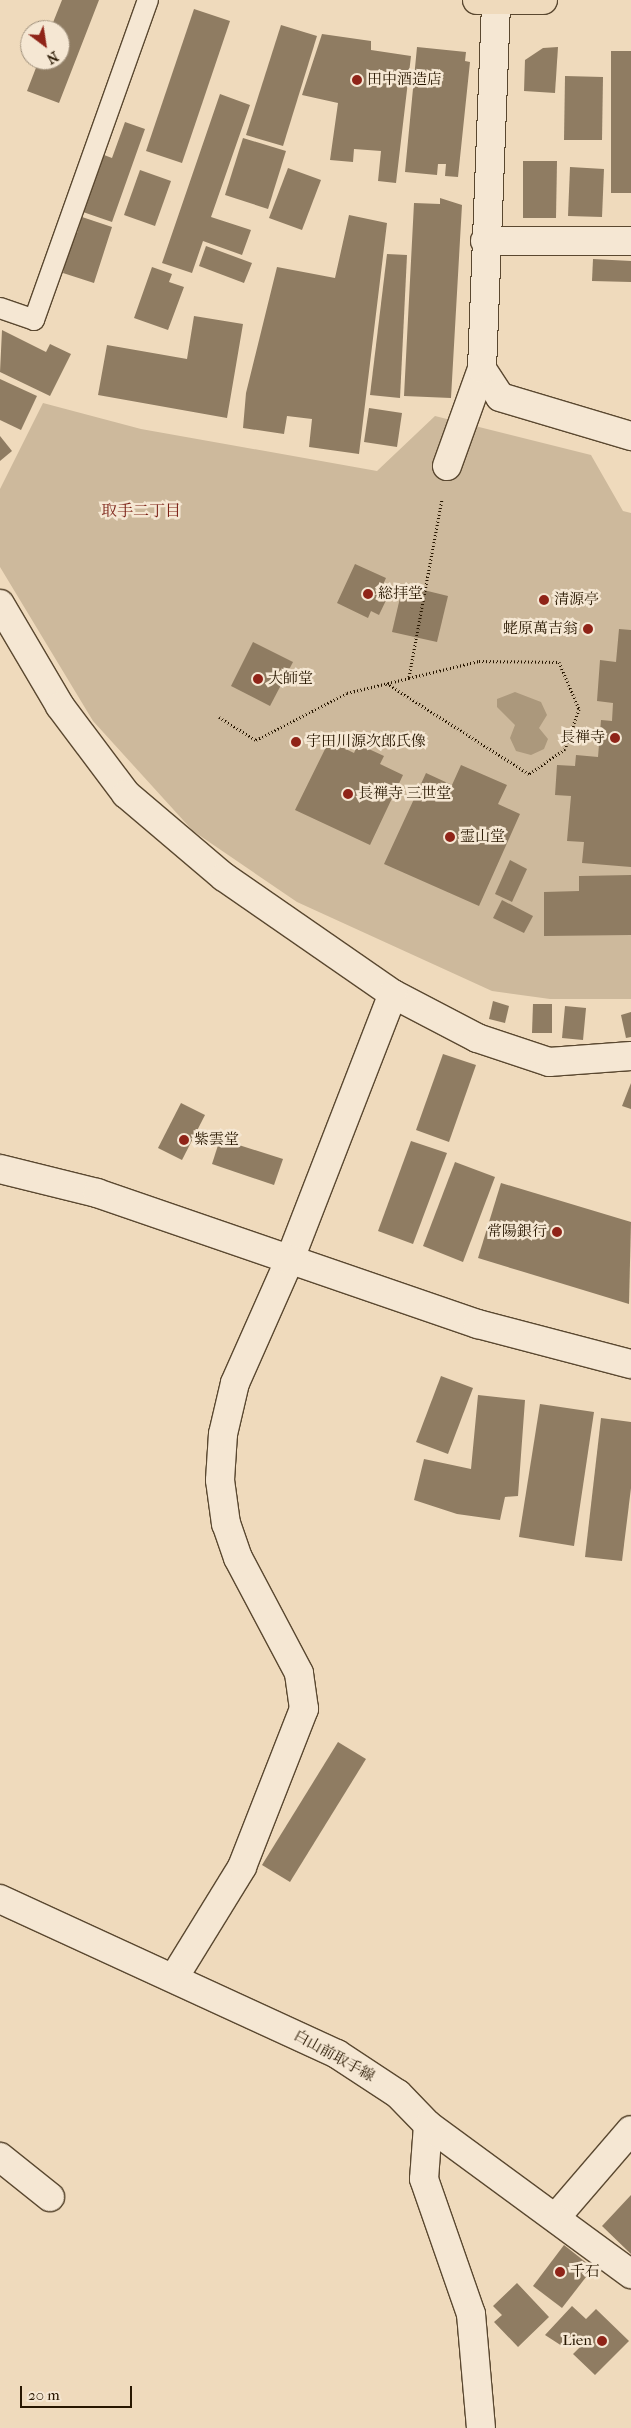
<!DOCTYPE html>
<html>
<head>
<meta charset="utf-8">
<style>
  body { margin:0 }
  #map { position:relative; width:631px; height:2428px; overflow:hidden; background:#efdabc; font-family:"IM FELL French Canon","Noto Serif JP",serif }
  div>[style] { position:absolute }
  .green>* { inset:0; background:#cdb99c }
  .water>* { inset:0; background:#ab987c }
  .building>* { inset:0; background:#8f7c62 }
  .path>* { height:3px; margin-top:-1.5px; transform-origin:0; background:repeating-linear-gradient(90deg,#281701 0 1px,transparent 0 3.5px) }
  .roads { filter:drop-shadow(1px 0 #5a4830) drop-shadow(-1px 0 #5a4830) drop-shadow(0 1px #5a4830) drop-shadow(0 -1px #5a4830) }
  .lane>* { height:20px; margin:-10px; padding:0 10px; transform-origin:10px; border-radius:10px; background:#f5e7d3 }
  .street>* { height:28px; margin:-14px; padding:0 14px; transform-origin:14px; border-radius:14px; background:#f5e7d3 }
  .secondary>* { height:28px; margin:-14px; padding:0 14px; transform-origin:14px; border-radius:14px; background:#f5e7d3 }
  .primary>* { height:28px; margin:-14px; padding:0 14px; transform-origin:14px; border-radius:14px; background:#efdabc }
  .dots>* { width:14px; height:14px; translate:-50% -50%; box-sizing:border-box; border:2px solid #f5e7d3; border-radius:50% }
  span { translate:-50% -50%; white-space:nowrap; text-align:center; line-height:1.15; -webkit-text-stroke:5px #f5e7d3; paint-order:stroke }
  .poi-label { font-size:15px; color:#281701 }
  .left { translate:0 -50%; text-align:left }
  .right { translate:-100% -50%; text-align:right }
  .street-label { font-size:15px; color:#281701 }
  .neighbourhood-label { font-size:16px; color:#7a1f14 }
  .north { position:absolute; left:20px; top:20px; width:50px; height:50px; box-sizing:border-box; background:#f5e7d3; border:1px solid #a3947f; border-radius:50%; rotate:149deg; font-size:14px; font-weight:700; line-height:20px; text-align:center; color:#281701 }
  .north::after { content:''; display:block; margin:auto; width:18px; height:22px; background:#8f2418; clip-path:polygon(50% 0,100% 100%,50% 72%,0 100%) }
  .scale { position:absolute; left:20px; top:2386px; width:112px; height:22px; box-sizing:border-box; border:2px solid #281701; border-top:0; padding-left:6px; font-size:15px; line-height:18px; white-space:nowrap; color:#281701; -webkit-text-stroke:4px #f5e7d3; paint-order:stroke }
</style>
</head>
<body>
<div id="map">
  <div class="green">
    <i style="clip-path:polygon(43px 403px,141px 429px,377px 471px,435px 416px,591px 455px,623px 511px,631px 513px,631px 999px,550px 999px,492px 991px,297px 902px,193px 831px,93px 721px,0 567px,0 489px)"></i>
  </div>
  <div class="water">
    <i style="clip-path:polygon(515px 692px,541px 702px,547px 715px,539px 728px,548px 739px,544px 749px,531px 755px,516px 751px,510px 738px,515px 725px,497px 707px,497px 699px)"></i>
  </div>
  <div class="building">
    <i style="clip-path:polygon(62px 0,99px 0,59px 103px,27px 91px,39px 60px,60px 60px,60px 30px,50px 30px)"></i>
    <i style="clip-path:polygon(194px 9px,230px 21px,182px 163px,146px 151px)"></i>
    <i style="clip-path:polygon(281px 25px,317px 36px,283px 146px,246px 135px)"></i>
    <i style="clip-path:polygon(322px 34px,371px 41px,371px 50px,411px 56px,396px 183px,378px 181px,381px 151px,354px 149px,353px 162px,330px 160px,338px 103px,302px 95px)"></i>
    <i style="clip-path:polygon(417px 47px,466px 52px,465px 61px,470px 62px,458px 177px,445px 176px,446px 164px,438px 164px,437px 175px,405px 172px)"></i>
    <i style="clip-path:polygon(558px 47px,555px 93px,524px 91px,525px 60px,543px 48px)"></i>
    <i style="clip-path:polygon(611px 51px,631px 51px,631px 193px,611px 193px)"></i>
    <i style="clip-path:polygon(565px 76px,603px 77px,602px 140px,564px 140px)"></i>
    <i style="clip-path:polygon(220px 94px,250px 105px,211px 217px,251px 230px,242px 255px,203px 241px,192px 273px,162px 263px)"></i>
    <i style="clip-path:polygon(125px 122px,145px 129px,112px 222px,83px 212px,104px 155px,112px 158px)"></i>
    <i style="clip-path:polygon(243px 138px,286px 151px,268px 209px,225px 195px)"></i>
    <i style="clip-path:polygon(523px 161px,557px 161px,556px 218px,523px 218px)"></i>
    <i style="clip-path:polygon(570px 167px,604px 169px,602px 217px,568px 216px)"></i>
    <i style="clip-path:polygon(288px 168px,321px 180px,302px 230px,269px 218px)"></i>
    <i style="clip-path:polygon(140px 170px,171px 181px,155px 226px,124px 215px)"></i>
    <i style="clip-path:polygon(440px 198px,462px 205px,451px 398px,404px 396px,414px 203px,440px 204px)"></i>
    <i style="clip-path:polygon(349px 215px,387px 223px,359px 454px,309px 447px,312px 419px,287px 416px,284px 434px,243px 428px,246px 393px,277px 267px,335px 278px)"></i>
    <i style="clip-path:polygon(82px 217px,112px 227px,94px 283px,63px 273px,72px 231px,77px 233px)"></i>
    <i style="clip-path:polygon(206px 246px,252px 263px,244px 283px,199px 266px)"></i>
    <i style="clip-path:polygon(387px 254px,407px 255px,400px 398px,370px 395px)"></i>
    <i style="clip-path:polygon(593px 259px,631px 261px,631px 282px,592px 281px)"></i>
    <i style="clip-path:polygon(152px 267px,172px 274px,169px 282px,184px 287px,168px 330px,134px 318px)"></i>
    <i style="clip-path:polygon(194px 316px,243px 324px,227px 418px,98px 395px,107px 345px,187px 359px)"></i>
    <i style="clip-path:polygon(2px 330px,46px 352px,50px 344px,71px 354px,50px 396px,0 372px)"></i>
    <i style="clip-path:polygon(0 379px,37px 396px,21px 430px,0 420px)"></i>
    <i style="clip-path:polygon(369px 408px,402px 413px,397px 447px,364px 442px)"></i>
    <i style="clip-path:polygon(0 436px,12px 451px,0 461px)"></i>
    <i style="clip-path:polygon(355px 564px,386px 578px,382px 587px,390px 592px,379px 615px,371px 611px,368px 618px,337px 603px)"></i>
    <i style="clip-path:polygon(403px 585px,448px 596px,437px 642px,392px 632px)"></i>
    <i style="clip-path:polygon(619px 629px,631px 630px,631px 867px,582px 863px,584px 842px,567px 841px,571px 796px,555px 795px,557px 765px,575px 766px,576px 755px,598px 757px,601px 720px,612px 721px,613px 703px,597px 701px,600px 660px,616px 662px)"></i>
    <i style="clip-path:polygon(253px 642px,293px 662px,270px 706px,231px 686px)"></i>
    <i style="clip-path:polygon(329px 741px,354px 753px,358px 744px,384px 756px,380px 764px,403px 775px,370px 845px,295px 810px)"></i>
    <i style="clip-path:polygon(461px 765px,507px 785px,498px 804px,520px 814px,479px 906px,384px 864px,426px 773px,452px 785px)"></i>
    <i style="clip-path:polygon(510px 860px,527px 869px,512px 902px,495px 894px)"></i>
    <i style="clip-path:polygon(631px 875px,631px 935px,544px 936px,544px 892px,579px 891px,579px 876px)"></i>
    <i style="clip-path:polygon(502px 900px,533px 916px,524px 933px,493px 918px)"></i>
    <i style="clip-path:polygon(493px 1001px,509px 1006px,505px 1023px,489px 1019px)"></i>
    <i style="clip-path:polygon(533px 1004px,552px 1004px,552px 1033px,532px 1033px)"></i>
    <i style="clip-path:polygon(565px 1006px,586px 1008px,583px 1040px,562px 1038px)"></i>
    <i style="clip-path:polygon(631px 1012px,631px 1037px,626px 1038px,621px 1015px)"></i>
    <i style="clip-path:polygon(443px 1054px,476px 1065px,449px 1142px,416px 1130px)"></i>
    <i style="clip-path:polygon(631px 1083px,631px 1109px,622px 1106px)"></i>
    <i style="clip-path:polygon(181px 1103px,205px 1115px,182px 1160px,158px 1148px)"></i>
    <i style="clip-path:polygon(220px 1139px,283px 1159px,274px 1185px,212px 1164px)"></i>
    <i style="clip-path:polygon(411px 1141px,447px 1153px,413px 1244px,378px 1231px)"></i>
    <i style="clip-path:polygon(455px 1162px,495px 1177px,463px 1262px,423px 1246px)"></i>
    <i style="clip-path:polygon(501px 1183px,631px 1222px,629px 1304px,478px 1258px)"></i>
    <i style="clip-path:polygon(441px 1376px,473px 1388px,448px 1454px,416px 1442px)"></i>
    <i style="clip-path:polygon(478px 1395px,525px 1400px,518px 1496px,505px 1497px,500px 1520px,457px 1514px,414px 1500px,424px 1459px,471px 1469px)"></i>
    <i style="clip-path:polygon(540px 1404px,594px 1412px,574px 1546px,519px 1537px)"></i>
    <i style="clip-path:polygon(601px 1418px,631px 1422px,631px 1488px,622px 1561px,585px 1557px)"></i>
    <i style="clip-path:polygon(338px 1742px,366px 1759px,290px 1882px,262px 1865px)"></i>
    <i style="clip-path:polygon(631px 2195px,631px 2254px,602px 2226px)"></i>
    <i style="clip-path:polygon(564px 2245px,593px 2268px,562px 2308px,533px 2286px)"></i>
    <i style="clip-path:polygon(517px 2283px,549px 2317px,518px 2347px,494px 2322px,502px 2315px,493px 2306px)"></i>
    <i style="clip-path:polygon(572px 2306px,586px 2319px,596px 2309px,629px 2341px,595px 2375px,573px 2354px,580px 2347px,570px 2337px,562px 2346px,545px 2335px)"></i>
  </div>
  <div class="path">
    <i style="left:409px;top:677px;width:181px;rotate:-79.5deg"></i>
    <i style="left:219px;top:717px;width:44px;rotate:31.9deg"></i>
    <i style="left:256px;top:740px;width:102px;rotate:-27.3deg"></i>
    <i style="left:347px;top:693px;width:64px;rotate:-13.6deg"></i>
    <i style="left:409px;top:678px;width:72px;rotate:-13.7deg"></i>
    <i style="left:479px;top:661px;width:80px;rotate:0.7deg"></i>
    <i style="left:559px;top:662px;width:51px;rotate:66.9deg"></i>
    <i style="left:579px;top:709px;width:42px;rotate:109.3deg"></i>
    <i style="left:565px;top:749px;width:44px;rotate:145.2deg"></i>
    <i style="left:529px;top:774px;width:169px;rotate:-147.5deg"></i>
  </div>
  <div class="roads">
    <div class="lane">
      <i style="left:0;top:308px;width:36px;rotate:19deg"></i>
      <i style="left:34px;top:320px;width:340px;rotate:-70.4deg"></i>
    </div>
    <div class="street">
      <i style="left:485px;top:241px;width:146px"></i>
      <i style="left:482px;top:369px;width:33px;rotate:57deg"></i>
      <i style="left:500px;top:397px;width:137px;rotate:16.6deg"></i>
      <i style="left:447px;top:466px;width:103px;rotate:-70.2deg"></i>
      <i style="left:482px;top:369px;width:367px;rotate:-87.8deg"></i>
      <i style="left:0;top:604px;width:118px;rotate:59.5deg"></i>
      <i style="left:60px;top:706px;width:110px;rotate:53.1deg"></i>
      <i style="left:126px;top:794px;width:128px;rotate:40.3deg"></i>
      <i style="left:224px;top:877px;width:206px;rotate:34.7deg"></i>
      <i style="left:393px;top:994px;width:95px;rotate:27.6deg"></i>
      <i style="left:477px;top:1038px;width:76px;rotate:18.4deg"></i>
      <i style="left:549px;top:1062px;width:82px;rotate:-4.2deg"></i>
      <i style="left:175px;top:1976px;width:128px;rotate:-58.4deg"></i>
      <i style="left:242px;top:1867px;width:170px;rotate:-68.6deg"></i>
      <i style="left:304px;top:1709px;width:36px;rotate:-98deg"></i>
      <i style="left:299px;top:1673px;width:130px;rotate:-117.9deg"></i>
      <i style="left:238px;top:1558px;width:36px;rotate:-109deg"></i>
      <i style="left:226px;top:1524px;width:44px;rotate:-97.8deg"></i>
      <i style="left:220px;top:1480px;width:46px;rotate:-86.3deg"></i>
      <i style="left:223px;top:1434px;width:52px;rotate:-76.8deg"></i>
      <i style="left:235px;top:1383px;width:136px;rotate:-66.1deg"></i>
      <i style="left:290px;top:1259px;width:284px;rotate:-68.8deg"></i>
      <i style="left:428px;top:2125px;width:54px;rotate:94.2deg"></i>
      <i style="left:424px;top:2179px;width:143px;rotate:70.8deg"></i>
      <i style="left:471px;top:2314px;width:114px;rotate:85deg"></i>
      <i style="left:0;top:2157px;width:64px;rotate:38.7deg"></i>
      <i style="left:557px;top:2216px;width:113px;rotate:-49.3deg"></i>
    </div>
    <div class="secondary">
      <i style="left:0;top:1169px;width:100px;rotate:13.9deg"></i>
      <i style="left:97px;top:1193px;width:403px;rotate:19deg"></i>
      <i style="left:478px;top:1324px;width:158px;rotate:14.7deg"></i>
      <i style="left:0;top:1899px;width:371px;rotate:24.7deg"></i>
      <i style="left:337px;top:2054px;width:73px;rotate:33.3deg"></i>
      <i style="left:398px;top:2094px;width:43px;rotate:45.9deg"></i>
      <i style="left:428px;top:2125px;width:252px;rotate:36.3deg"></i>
    </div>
    <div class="primary">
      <i style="left:477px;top:0;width:66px"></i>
    </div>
  </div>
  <div class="dots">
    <i style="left:357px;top:80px;background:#8f2418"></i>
    <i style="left:368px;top:594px;background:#8f2418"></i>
    <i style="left:544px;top:600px;background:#8f2418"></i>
    <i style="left:588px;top:629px;background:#8f2418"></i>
    <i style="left:258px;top:679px;background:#8f2418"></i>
    <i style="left:615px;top:738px;background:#8f2418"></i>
    <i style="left:296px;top:742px;background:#8f2418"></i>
    <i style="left:348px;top:794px;background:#8f2418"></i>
    <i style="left:450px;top:837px;background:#8f2418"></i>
    <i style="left:184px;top:1140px;background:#8f2418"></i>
    <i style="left:557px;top:1232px;background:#8f2418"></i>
    <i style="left:560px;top:2272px;background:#8f2418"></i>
    <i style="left:602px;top:2341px;background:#8f2418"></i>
  </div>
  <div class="poi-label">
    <span class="left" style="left:367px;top:80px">田中酒造店</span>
    <span class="left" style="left:378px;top:594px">総拝堂</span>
    <span class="left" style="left:554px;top:600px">清源亭</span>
    <span class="right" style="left:578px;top:629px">蛯原萬吉翁</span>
    <span class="left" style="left:268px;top:679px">大師堂</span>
    <span class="right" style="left:605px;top:738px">長禅寺</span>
    <span class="left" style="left:306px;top:742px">宇田川源次郎氏像</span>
    <span class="left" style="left:358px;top:794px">長禅寺 三世堂</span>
    <span class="left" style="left:460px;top:837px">霊山堂</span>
    <span class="left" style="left:194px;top:1140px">紫雲堂</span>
    <span class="right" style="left:547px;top:1232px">常陽銀行</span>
    <span class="left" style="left:570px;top:2272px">千石</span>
    <span class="right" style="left:592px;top:2341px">Lien</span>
  </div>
  <div class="street-label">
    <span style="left:334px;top:2056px;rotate:29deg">白山前取手線</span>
  </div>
  <div class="neighbourhood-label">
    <span style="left:141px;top:511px">取手二丁目</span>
  </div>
  <div class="north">N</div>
  <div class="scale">20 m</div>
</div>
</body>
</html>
